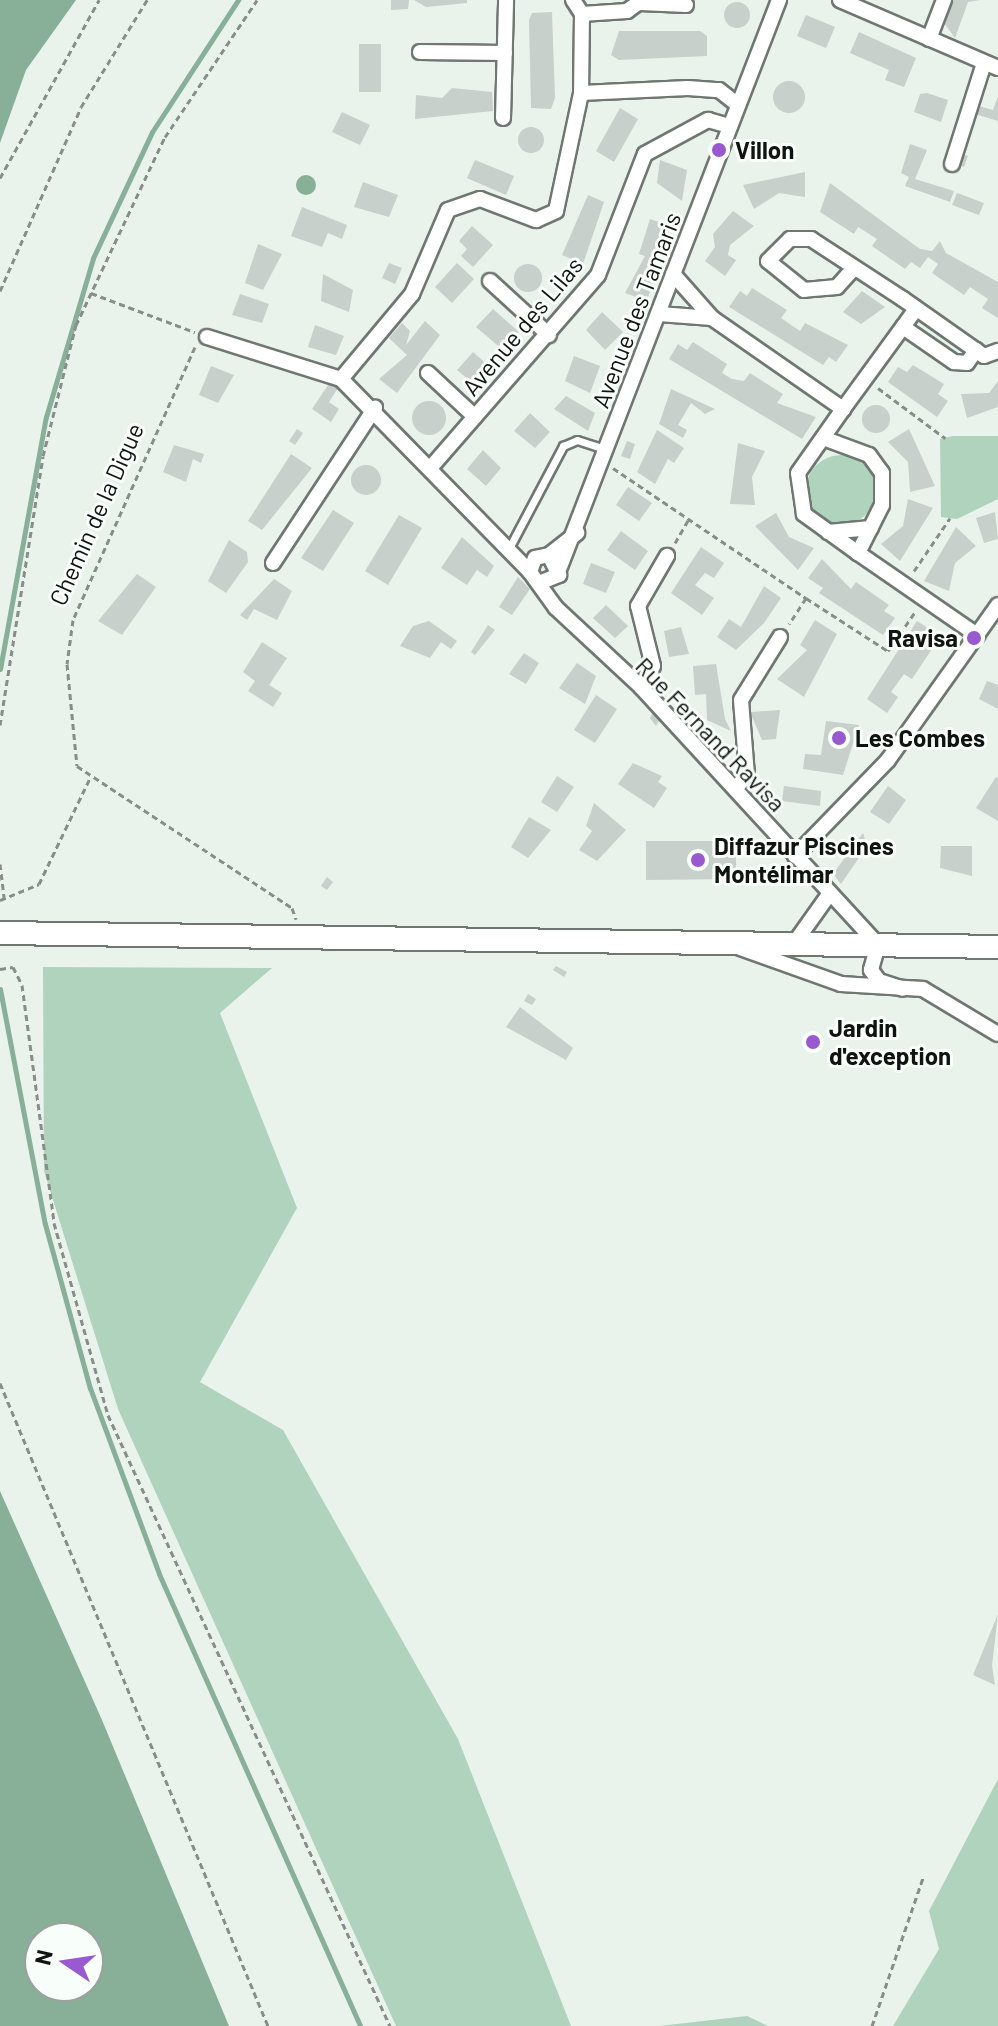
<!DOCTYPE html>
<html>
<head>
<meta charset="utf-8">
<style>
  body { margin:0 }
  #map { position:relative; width:998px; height:2026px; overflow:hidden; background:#eaf2ec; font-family:Barlow,sans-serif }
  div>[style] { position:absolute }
  .green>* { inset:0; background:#b0d3bd }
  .round { border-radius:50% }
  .water>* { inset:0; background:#88af97 }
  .stream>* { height:5px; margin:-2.5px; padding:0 2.5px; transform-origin:2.5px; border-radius:2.5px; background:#88af97 }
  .building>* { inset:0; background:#c7d0ca }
  .path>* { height:3px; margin-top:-1.5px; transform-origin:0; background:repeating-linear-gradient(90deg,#888d89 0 6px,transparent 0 10px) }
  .roads { filter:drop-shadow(2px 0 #6f7772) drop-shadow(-2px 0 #6f7772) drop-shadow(0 2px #6f7772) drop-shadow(0 -2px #6f7772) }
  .service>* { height:7px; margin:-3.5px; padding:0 3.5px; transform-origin:3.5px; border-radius:3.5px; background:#fff }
  .minor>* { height:14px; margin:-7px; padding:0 7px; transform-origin:7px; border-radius:7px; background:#fff }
  .primary>* { height:22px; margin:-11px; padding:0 11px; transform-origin:11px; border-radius:11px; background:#fff }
  .dots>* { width:22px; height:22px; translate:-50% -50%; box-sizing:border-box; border:4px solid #f8fffa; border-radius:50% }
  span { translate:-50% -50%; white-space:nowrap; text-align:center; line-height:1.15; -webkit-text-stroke:6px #f8fffa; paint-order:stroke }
  .poi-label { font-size:24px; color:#101311; font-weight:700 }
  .left { translate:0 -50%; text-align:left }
  .right { translate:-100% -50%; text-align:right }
  .street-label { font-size:24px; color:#101311 }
  .north { position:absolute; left:24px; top:1922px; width:80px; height:80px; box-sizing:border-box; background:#f8fffa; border:2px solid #9ba19d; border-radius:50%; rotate:283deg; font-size:22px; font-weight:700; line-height:32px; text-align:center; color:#101311 }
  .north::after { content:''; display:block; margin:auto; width:28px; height:36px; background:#9959cf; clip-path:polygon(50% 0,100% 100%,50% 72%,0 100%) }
</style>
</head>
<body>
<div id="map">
  <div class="green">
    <i style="clip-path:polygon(953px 436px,998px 436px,998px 499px,957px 519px,941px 517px,940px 439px)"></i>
    <i class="round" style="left:806px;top:455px;width:70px;height:70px"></i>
    <i style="clip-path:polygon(43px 967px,272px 968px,220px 1013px,297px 1208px,200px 1382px,283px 1430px,458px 1739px,571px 2026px,396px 2026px,118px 1409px,44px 1171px)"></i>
    <i style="clip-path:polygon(998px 1779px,998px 2026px,893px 2026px,939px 1949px,929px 1911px)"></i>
    <i style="clip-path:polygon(747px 2016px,768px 2026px,659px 2026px)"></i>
  </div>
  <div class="water">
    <i style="clip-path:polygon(0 0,76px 0,26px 70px,0 143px)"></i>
    <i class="round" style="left:296px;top:175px;width:20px;height:20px"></i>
    <i style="clip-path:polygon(evenodd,0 1491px,102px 1720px,229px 2026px,0 2026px,0 1491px,40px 1938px,88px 1938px,88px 1986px,40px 1986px,40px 1938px)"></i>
  </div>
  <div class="stream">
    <i style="left:0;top:669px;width:256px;rotate:-79.7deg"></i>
    <i style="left:46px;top:417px;width:166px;rotate:-73.5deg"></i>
    <i style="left:93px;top:258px;width:139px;rotate:-64.9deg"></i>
    <i style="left:152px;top:132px;width:158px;rotate:-56.9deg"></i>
    <i style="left:0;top:989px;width:239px;rotate:79.2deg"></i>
    <i style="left:45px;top:1224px;width:170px;rotate:74.7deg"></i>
    <i style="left:90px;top:1388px;width:198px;rotate:69.6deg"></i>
    <i style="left:159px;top:1574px;width:495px;rotate:66deg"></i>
  </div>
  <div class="building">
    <i style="clip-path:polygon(391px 0,409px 0,408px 9px,391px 10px)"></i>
    <i style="clip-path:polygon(414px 0,467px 0,467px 3px,426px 7px)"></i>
    <i style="clip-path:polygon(953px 0,980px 0,968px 2px,955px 38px,944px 23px)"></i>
    <i class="round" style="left:724px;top:2px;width:26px;height:26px"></i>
    <i style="clip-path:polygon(552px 12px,555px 98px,551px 109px,531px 108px,529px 20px,532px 13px)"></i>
    <i style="clip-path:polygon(806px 15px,835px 27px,826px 48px,797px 36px)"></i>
    <i style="clip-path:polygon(619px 31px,700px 31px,707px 36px,707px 56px,619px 60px,611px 55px)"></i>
    <i style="clip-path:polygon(859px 32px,916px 58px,904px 87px,885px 80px,889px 70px,850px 53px)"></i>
    <i style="clip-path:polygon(359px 44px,381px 44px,381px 92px,359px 92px)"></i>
    <i class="round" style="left:773px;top:81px;width:32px;height:32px"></i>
    <i style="clip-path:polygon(452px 88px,492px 92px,493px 111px,415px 119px,416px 95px,442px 98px)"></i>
    <i style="clip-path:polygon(927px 93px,948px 100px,941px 122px,914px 112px,920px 94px)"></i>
    <i style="clip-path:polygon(998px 96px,998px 121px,975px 114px,979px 106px,993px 110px)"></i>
    <i style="clip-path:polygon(620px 108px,638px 119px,614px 162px,596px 151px)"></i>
    <i style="clip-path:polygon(342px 112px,370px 125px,360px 145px,332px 132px)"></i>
    <i class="round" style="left:518px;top:127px;width:26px;height:26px"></i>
    <i style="clip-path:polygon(910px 144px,927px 150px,915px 179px,954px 191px,950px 202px,905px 186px,909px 177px,901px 173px)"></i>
    <i style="clip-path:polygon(959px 153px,968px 156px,964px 167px,956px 164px)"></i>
    <i style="clip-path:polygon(475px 160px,514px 176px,506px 195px,467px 178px)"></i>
    <i style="clip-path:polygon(660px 160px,687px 170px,682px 201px,657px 183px)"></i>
    <i style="clip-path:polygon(805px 172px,805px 197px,779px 193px,754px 209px,743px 185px)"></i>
    <i style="clip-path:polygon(363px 182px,398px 195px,389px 217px,354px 207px)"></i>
    <i style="clip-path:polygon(830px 183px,920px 249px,932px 251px,940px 241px,946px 253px,998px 282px,998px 318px,982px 308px,988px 299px,970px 287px,964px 295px,932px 273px,938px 264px,928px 257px,920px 268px,911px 262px,905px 269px,872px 246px,877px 239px,858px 227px,854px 234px,820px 212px)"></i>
    <i style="clip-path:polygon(957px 193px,984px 203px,979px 215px,952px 205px)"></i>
    <i style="clip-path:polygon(588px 195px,604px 202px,583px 264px,562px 255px)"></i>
    <i style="clip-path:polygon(302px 207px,347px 225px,342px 239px,328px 233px,322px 247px,291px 236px)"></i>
    <i style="clip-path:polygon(733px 211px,754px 226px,730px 245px,728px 255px,736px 260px,725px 276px,705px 261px,715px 247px,713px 234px)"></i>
    <i style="clip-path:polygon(650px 219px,671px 226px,662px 252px,654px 250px,651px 258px,657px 270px,647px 301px,625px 293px,645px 256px,639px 254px)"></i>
    <i style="clip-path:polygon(472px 226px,493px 245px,473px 267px,461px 256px,467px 249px,459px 241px)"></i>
    <i style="clip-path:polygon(258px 244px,282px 254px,263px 290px,245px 283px)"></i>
    <i style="clip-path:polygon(389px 263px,402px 268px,395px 284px,382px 278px)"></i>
    <i style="clip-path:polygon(457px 263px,474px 279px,452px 303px,435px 287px)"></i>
    <i class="round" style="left:514px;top:264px;width:28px;height:28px"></i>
    <i style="clip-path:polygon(323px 274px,353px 290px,349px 312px,321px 301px)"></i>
    <i style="clip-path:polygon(752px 288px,787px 310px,781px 318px,800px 331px,805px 323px,848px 345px,836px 362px,829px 357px,823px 365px,729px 307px,740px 291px,747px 296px)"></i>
    <i style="clip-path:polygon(862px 291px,885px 307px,861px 324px,843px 312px)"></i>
    <i style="clip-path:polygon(240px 294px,269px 304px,262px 323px,232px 315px)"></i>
    <i style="clip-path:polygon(493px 309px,519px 332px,503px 350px,476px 327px)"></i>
    <i style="clip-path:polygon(602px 312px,623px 332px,605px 350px,586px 330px)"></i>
    <i style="clip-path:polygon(425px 321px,440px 335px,397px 393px,379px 379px,407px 355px,389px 338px,402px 323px,410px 331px,406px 345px)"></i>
    <i style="clip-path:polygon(315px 325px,344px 336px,336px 355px,308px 347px)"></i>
    <i style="clip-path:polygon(693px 342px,727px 364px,722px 373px,732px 379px,744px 381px,750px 373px,783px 394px,777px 403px,816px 417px,802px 439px,669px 359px,678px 344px,687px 350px)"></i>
    <i style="clip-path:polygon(473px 352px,491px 368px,476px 386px,457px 370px)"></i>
    <i style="clip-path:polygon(574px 356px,600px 366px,590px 393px,565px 381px)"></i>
    <i style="clip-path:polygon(913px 365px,944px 384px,938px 394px,948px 401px,937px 417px,888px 382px,898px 367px,907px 372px)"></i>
    <i style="clip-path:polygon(211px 366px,234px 375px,218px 403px,199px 395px)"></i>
    <i style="clip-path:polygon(998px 381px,998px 407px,967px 418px,961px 394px,989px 393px)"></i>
    <i style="clip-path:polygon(330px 382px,338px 388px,329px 402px,339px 409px,331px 422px,312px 409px)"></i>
    <i style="clip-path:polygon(671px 389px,715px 409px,705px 414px,691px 403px,678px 425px,687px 430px,683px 438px,659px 424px)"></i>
    <i style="clip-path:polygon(566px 396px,595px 413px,588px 431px,554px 409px)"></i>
    <i class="round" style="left:412px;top:401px;width:34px;height:34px"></i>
    <i class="round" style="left:862px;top:405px;width:28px;height:28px"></i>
    <i style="clip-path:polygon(530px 413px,550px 432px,535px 448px,514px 431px)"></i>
    <i style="clip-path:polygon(297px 429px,303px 433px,295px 445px,289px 441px)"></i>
    <i style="clip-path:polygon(909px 429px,935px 486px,910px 492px,908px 462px,888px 442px)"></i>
    <i style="clip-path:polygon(657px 430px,684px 448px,674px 463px,668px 459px,655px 484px,637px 472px)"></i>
    <i style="clip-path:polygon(627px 441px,635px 444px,630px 459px,621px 456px)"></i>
    <i style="clip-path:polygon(738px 443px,765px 451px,752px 477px,755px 505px,730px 504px)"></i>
    <i style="clip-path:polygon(174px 445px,204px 454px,201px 463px,193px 459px,186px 482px,163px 472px)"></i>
    <i style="clip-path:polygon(483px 450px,501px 468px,486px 486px,467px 469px)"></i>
    <i style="clip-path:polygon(291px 454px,312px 468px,262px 530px,248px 521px)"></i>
    <i class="round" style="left:351px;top:465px;width:30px;height:30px"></i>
    <i style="clip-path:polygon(628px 487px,652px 503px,639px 521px,616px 505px)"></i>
    <i style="clip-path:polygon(908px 499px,933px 508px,900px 561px,881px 544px,903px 526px)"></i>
    <i style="clip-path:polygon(333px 510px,354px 523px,323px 571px,301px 558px)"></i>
    <i style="clip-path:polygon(995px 512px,998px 539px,984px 543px,976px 518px)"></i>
    <i style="clip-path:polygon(776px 513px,789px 537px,814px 548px,798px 570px,755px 526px)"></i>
    <i style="clip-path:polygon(399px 515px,422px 528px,388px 585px,365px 571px)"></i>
    <i style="clip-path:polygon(956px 527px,976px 546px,955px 563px,949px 591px,924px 581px)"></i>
    <i style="clip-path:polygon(621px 531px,648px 551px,635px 570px,607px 550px)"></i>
    <i style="clip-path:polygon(462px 537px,494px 566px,487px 577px,477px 570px,467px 585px,441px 568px)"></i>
    <i style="clip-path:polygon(229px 540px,247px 552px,248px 562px,226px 593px,208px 581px)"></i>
    <i style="clip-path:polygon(701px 547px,724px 563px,714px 578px,705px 573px,695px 585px,714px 598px,702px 615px,671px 593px)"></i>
    <i style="clip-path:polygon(822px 559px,851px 589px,856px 582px,889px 605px,884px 611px,895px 618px,883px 635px,819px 593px,823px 588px,808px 578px)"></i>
    <i style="clip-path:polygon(591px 563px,615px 572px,606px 593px,583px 584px)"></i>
    <i style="clip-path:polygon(137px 574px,156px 587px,122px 635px,98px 621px)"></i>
    <i style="clip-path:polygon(518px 577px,530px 589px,512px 615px,499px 607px)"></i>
    <i style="clip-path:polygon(274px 579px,292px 591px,277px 620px,254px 609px,247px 620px,240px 615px)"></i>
    <i style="clip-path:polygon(764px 586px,781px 598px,764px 623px,736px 650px,717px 637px,729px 619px,741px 627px)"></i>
    <i style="clip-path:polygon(606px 605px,628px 626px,615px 638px,593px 618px)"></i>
    <i style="clip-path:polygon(815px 620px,837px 634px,804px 697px,777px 679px,807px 650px,800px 645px)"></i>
    <i style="clip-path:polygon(429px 621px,457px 641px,451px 649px,441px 642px,430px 658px,400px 646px,413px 626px)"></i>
    <i style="clip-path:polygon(917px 621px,934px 632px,928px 641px,934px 646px,912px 679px,904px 674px,891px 692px,898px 697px,887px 713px,867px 699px)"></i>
    <i style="clip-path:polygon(488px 625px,495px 630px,475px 655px,471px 652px)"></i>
    <i style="clip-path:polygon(681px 627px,689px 654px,669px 657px,664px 631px)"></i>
    <i style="clip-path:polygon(262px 642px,287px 658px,269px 685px,282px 693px,273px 707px,248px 691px,255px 681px,243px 672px)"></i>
    <i style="clip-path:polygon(524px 653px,539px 663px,526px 684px,509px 674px)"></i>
    <i style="clip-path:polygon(577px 663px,596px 676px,585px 704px,559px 688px)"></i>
    <i style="clip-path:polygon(716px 664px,725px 719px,731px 731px,707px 720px,706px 694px,695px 695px,693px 666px)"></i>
    <i style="clip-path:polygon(987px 681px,998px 685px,998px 709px,979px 699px)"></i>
    <i style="clip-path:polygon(596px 695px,617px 709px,595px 743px,574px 730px)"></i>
    <i style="clip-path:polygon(780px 710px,776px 739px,762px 740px,750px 712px)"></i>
    <i style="clip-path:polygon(653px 712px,660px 719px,656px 726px,650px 718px)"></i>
    <i style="clip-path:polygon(826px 721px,859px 725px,843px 775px,803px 769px,805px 754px,821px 755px)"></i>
    <i style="clip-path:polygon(633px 763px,662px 776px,658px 782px,667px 788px,654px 808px,618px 784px)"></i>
    <i style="clip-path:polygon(557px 776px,574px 787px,557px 812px,541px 802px)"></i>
    <i style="clip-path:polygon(996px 777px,998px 778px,998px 821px,976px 808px)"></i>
    <i style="clip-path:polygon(784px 786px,821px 791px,820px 806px,782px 801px)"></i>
    <i style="clip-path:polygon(888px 786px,906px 800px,889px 824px,870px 812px)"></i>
    <i style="clip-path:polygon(594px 803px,626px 830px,597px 861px,579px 850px,592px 831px,586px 826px)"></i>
    <i style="clip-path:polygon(529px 817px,551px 830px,528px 858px,511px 847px)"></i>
    <i style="clip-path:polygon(863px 833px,867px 846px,841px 884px,833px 874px)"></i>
    <i style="clip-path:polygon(646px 841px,736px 841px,736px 879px,646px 880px)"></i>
    <i style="clip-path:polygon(941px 846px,972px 846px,972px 876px,940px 868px)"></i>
    <i style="clip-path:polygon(327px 877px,333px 882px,327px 890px,321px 886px)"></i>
    <i style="clip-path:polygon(556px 966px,567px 972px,564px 977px,553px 970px)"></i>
    <i style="clip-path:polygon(528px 994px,536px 999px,532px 1005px,524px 1001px)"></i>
    <i style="clip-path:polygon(520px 1007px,573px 1048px,566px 1060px,506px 1027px)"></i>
    <i style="clip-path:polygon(998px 1614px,992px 1666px,995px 1685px,973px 1675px)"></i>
  </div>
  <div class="path">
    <i style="left:0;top:178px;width:204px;rotate:-60.9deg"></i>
    <i style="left:0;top:291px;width:201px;rotate:-66.2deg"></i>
    <i style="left:81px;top:107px;width:126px;rotate:-58.3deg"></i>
    <i style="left:91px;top:293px;width:111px;rotate:20.6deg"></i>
    <i style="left:195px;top:347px;width:299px;rotate:114.1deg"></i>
    <i style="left:73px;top:620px;width:44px;rotate:97.8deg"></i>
    <i style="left:67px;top:664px;width:102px;rotate:84.4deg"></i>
    <i style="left:77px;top:766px;width:258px;rotate:33.4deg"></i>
    <i style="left:292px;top:908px;width:12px;rotate:70deg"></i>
    <i style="left:878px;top:388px;width:84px;rotate:36.7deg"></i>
    <i style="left:613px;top:468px;width:233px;rotate:34deg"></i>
    <i style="left:806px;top:598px;width:31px;rotate:123deg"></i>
    <i style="left:675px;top:543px;width:28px;rotate:-60deg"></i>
    <i style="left:914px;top:571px;width:64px;rotate:-55.8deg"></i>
    <i style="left:806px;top:598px;width:98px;rotate:32.9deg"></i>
    <i style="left:888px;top:651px;width:47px;rotate:-55.3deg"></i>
    <i style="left:0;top:725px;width:272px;rotate:-80.9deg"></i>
    <i style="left:43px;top:456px;width:135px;rotate:-75.9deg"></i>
    <i style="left:76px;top:325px;width:208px;rotate:-64.7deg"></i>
    <i style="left:165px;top:137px;width:165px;rotate:-56.1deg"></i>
    <i style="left:0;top:864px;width:35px;rotate:83deg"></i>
    <i style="left:0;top:900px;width:42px;rotate:-22.3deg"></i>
    <i style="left:39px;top:884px;width:118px;rotate:-64.3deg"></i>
    <i style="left:0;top:969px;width:13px;rotate:-9deg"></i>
    <i style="left:13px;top:967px;width:20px;rotate:63deg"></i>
    <i style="left:22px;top:985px;width:240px;rotate:82.3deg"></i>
    <i style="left:54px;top:1223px;width:199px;rotate:74.3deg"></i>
    <i style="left:108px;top:1415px;width:673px;rotate:65.22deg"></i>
    <i style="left:0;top:1383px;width:697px;rotate:67.37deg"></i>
    <i style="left:872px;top:2026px;width:157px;rotate:-71deg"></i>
  </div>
  <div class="roads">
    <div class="service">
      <i style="left:508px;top:550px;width:118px;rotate:-62.1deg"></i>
      <i style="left:563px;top:446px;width:15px;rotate:-23deg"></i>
      <i style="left:577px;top:440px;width:28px;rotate:18deg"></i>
    </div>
    <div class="minor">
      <i style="left:573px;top:0;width:17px;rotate:57deg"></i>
      <i style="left:582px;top:14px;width:79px;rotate:90.7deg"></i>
      <i style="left:840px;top:0;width:172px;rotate:23.3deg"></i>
      <i style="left:640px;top:3px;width:46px;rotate:2.5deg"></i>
      <i style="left:582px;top:14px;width:45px;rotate:-3.8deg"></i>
      <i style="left:627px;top:11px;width:19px;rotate:-36deg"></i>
      <i style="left:929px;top:39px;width:42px;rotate:-69deg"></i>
      <i style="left:420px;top:52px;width:85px;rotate:0.7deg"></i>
      <i style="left:503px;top:118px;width:118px;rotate:-88.5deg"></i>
      <i style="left:952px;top:164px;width:106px;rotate:-72.4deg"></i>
      <i style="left:854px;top:268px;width:25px;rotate:132deg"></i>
      <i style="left:837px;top:287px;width:33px;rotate:175deg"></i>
      <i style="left:804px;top:290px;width:46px;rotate:-141.1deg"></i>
      <i style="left:768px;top:261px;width:31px;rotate:-45deg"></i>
      <i style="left:790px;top:239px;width:21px"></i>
      <i style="left:811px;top:239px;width:110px;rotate:33.1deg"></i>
      <i style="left:903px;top:299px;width:99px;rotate:35.1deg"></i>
      <i style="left:984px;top:356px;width:15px;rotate:-20deg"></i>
      <i style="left:673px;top:274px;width:59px;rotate:48.4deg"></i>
      <i style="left:712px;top:318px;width:160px;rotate:34.8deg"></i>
      <i style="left:490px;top:281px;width:80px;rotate:42.5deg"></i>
      <i style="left:659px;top:314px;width:53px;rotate:4.3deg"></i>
      <i style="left:903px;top:327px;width:62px;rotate:34.5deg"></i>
      <i style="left:954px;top:362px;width:13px;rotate:4deg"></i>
      <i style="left:967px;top:363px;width:16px;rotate:-55deg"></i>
      <i style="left:207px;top:337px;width:140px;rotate:17.4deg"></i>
      <i style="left:341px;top:379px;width:270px;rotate:45.6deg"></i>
      <i style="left:428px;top:373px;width:64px;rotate:43.1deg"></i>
      <i style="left:341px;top:379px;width:111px;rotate:-50.1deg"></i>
      <i style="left:412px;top:294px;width:91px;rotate:-66.8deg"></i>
      <i style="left:448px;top:210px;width:34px;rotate:-19deg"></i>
      <i style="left:480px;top:199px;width:60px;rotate:20.6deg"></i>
      <i style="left:536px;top:220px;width:22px;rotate:-24deg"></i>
      <i style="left:556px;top:211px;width:121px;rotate:-78deg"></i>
      <i style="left:581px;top:93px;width:107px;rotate:-2.7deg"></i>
      <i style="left:688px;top:88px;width:31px;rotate:4deg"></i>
      <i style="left:719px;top:90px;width:23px;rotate:38deg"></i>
      <i style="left:823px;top:438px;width:49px;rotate:20.3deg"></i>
      <i style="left:869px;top:455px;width:22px;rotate:54deg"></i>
      <i style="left:882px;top:473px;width:32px;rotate:90deg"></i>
      <i style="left:882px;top:505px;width:54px;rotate:116.6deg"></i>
      <i style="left:858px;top:553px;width:67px;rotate:-144.2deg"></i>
      <i style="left:804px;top:514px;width:41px;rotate:-98.3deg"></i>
      <i style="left:798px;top:473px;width:78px;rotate:-54.9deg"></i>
      <i style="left:843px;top:409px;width:124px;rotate:-53.9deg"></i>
      <i style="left:432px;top:466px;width:253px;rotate:-49deg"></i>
      <i style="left:598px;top:275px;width:130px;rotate:-68.8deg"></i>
      <i style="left:645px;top:154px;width:72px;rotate:-28.4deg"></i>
      <i style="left:708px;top:120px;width:22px;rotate:16deg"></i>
      <i style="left:828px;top:532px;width:43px;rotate:-5.3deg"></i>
      <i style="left:858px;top:553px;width:145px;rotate:34.6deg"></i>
      <i style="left:549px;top:555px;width:36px;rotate:-38deg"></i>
      <i style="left:273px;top:563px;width:186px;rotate:-56.7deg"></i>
      <i style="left:560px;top:567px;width:608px;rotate:-68.88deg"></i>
      <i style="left:539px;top:583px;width:22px;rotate:-22deg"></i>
      <i style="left:559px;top:575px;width:22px;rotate:-117deg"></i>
      <i style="left:549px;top:555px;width:14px;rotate:168deg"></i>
      <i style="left:535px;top:558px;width:15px;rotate:110deg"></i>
      <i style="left:530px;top:572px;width:44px;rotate:54.2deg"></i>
      <i style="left:556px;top:608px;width:116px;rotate:42.9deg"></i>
      <i style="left:641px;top:687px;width:350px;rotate:47.4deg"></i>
      <i style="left:878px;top:945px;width:26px;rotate:106deg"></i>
      <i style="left:871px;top:970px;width:14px;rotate:54deg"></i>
      <i style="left:879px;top:981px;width:25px;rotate:18deg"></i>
      <i style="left:641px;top:687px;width:24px;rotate:-60deg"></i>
      <i style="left:653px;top:666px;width:62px;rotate:-104deg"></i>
      <i style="left:638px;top:606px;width:58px;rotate:-59.9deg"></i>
      <i style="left:736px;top:788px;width:17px;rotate:-50deg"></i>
      <i style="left:747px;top:775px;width:75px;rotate:-94.6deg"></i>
      <i style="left:741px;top:700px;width:74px;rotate:-58.2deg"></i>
      <i style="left:795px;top:856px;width:134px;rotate:-45.9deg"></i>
      <i style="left:888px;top:760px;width:190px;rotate:-54.6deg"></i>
      <i style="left:793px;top:945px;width:60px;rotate:-54.5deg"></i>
      <i style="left:740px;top:948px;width:107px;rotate:19.6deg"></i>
      <i style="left:841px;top:984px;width:82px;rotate:3.5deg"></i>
      <i style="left:923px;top:989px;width:87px;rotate:31deg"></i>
    </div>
    <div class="primary">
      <i style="left:0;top:933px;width:998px;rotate:0.8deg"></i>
    </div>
  </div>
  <div class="dots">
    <i style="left:719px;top:150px;background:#9959cf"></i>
    <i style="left:974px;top:638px;background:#9959cf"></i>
    <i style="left:839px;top:738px;background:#9959cf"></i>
    <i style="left:698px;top:860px;background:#9959cf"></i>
    <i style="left:813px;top:1042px;background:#9959cf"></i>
  </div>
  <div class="poi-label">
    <span class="left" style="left:735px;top:150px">Villon</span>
    <span class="right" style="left:958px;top:638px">Ravisa</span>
    <span class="left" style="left:855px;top:738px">Les Combes</span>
    <span class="left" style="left:714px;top:860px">Diffazur Piscines<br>Montélimar</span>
    <span class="left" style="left:829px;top:1042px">Jardin<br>d'exception</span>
  </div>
  <div class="street-label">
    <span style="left:636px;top:310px;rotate:-69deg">Avenue des Tamaris</span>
    <span style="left:522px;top:326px;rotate:-50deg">Avenue des Lilas</span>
    <span style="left:96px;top:514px;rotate:-66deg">Chemin de la Digue</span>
    <span style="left:711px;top:734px;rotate:46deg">Rue Fernand Ravisa</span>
  </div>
  <div class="north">N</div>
</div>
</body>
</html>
